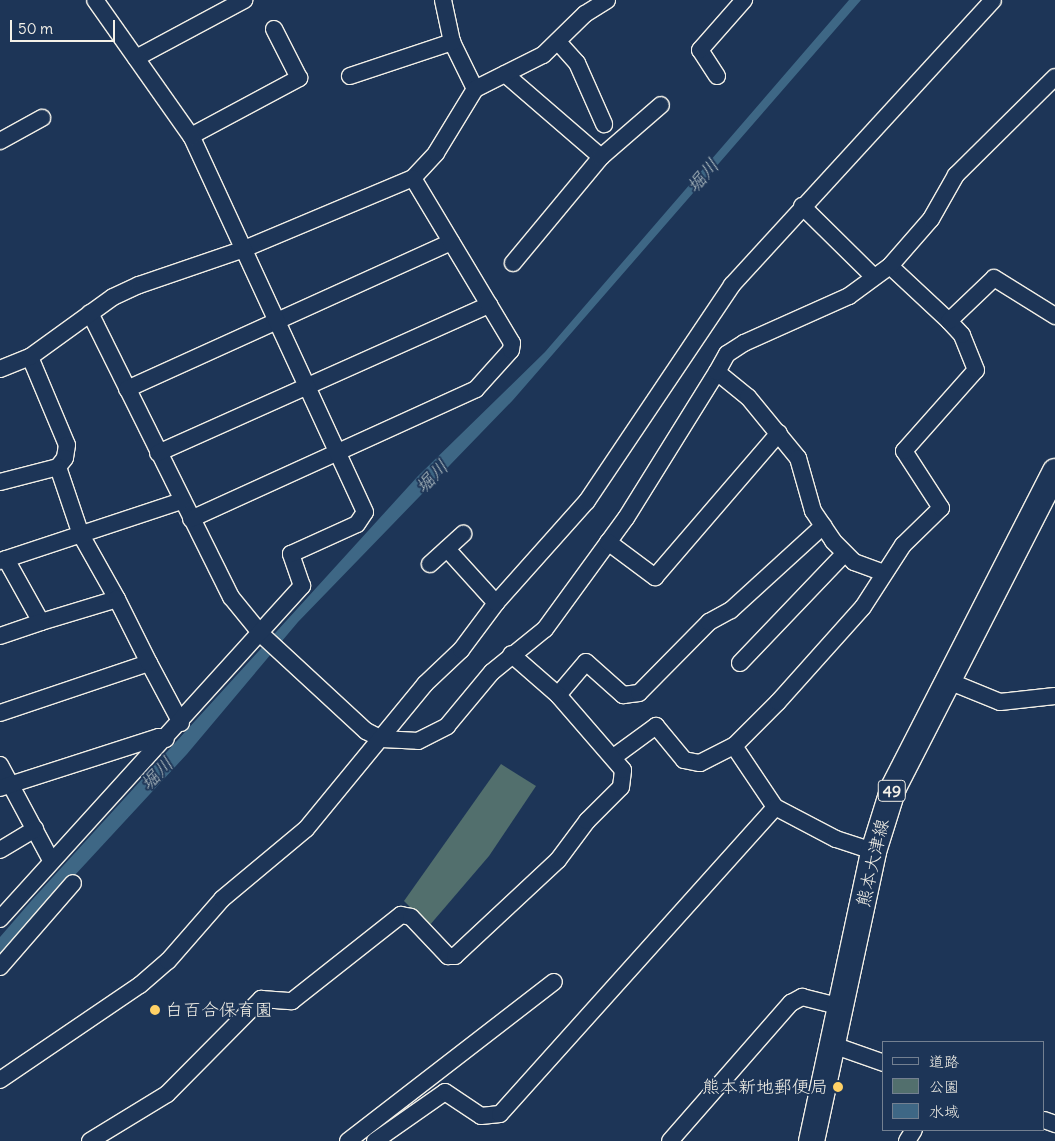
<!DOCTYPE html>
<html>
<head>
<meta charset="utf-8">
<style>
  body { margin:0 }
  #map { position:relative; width:1055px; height:1141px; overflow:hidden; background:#1d3557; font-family:Delius,"Klee One",sans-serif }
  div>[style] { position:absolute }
  .green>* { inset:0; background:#526f6d }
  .water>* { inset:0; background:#3e6785 }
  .roads { filter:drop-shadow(1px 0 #f4f1e8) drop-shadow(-1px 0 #f4f1e8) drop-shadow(0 1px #f4f1e8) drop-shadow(0 -1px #f4f1e8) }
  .street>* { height:16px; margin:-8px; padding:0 8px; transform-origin:8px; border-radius:8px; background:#1d3557 }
  .primary>* { height:25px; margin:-12.5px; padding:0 12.5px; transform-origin:12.5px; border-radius:12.5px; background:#1d3557 }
  .dots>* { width:14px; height:14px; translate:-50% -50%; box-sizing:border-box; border:2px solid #1d3557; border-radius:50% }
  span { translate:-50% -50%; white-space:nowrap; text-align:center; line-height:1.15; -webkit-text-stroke:4px #1d3557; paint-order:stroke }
  .shield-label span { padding:1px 4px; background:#1d3557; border:1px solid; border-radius:4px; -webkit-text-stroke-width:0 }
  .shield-label { font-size:16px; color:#f4f1e8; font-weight:700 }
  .street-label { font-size:18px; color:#f4f1e8 }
  .poi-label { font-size:18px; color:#f4f1e8 }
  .left { translate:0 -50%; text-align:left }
  .right { translate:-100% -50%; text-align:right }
  .water-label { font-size:19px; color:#b4c1c5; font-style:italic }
  .legend { position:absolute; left:882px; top:1041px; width:162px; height:90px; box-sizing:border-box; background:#1d3557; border:1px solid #738091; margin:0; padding:6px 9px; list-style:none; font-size:15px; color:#f4f1e8 }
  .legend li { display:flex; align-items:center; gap:10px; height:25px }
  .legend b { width:25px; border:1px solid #738091 }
  .scale { position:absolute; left:10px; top:20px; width:105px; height:22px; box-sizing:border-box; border:2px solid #f4f1e8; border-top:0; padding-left:6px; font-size:15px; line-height:18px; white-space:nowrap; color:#f4f1e8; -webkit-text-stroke:4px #1d3557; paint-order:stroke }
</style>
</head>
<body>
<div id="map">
  <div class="green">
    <i style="clip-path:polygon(501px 764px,536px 786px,489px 856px,429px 926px,404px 901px)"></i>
  </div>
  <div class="water">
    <i style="clip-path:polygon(849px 0,861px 0,513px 400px,298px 622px,187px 754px,0 956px,0 937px,32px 900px,418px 476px,545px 352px)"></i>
  </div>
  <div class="roads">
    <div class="street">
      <i style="left:443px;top:0;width:43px;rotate:77.9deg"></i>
      <i style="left:452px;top:42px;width:52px;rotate:63.9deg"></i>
      <i style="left:559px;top:43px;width:27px;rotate:48deg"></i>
      <i style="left:577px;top:63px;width:67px;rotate:66.1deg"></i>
      <i style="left:136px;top:58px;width:123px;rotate:-28.2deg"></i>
      <i style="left:505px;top:74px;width:127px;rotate:40.8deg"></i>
      <i style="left:350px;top:76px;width:108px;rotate:-18.4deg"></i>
      <i style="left:717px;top:76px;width:31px;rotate:-123deg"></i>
      <i style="left:700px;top:50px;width:67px;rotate:-48.7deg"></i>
      <i style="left:191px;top:136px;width:123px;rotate:-28.2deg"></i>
      <i style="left:299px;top:78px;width:55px;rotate:-117deg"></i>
      <i style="left:0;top:141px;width:48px;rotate:-28.7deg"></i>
      <i style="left:802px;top:206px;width:101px;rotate:44.6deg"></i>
      <i style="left:513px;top:263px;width:138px;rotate:-50.3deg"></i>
      <i style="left:601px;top:157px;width:79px;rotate:-40.9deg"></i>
      <i style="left:890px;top:266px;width:81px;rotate:43deg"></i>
      <i style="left:90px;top:313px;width:317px;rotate:63.6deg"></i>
      <i style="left:231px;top:597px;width:49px;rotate:50.8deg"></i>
      <i style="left:262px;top:635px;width:142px;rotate:42.7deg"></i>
      <i style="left:366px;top:731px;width:18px;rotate:27deg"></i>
      <i style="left:382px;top:739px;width:36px;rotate:3deg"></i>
      <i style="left:418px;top:741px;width:33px;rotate:-27deg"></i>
      <i style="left:447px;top:726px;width:70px;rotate:-50.2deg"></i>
      <i style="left:492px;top:672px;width:68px;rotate:-39.1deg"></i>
      <i style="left:545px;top:629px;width:137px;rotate:-53.9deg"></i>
      <i style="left:626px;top:518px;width:172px;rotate:-58.1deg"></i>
      <i style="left:717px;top:372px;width:40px;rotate:39deg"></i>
      <i style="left:748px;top:397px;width:79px;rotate:50.7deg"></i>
      <i style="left:798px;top:458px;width:55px;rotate:74.2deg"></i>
      <i style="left:813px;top:511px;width:36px;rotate:56deg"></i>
      <i style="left:833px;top:541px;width:30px;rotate:45deg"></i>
      <i style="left:854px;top:562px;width:32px;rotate:20deg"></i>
      <i style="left:30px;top:357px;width:95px;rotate:67.2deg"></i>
      <i style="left:67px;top:445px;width:13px;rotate:99deg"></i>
      <i style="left:65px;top:458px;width:11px;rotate:128deg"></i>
      <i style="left:0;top:369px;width:32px;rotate:-22deg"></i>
      <i style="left:30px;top:357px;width:102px;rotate:-35.9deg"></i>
      <i style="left:113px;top:297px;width:29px;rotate:-25deg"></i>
      <i style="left:139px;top:285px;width:111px;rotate:-18.9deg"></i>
      <i style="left:244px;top:249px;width:183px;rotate:-22.8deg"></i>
      <i style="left:413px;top:178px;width:34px;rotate:-47deg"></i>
      <i style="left:436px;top:153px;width:75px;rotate:-58.6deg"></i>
      <i style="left:475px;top:89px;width:76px;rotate:-26.6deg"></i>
      <i style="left:543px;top:55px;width:59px;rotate:-44.3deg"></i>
      <i style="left:585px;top:14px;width:26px;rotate:-32deg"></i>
      <i style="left:717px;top:372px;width:21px;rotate:-61deg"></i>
      <i style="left:727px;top:354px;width:20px;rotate:-33deg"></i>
      <i style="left:744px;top:343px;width:115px;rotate:-24.1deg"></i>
      <i style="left:849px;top:296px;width:51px;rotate:-36.2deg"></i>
      <i style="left:890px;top:266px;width:62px;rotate:-48.9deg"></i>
      <i style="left:931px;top:219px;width:51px;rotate:-60.4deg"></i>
      <i style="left:956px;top:175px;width:139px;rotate:-44.7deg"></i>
      <i style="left:127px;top:389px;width:356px;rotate:-24.4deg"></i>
      <i style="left:158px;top:453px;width:363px;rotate:-24.1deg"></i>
      <i style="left:0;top:482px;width:60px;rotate:-14.5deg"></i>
      <i style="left:58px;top:467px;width:72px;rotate:71.3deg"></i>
      <i style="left:81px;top:535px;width:73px;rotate:60.6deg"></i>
      <i style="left:117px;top:599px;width:79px;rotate:163.2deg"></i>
      <i style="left:41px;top:622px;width:72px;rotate:-119.1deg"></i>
      <i style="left:191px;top:519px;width:313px;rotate:-24.5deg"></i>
      <i style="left:476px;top:389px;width:52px;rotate:-48.1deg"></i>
      <i style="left:511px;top:350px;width:7px;rotate:-82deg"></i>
      <i style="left:512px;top:343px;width:192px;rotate:-121deg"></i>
      <i style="left:608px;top:542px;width:59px;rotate:36.7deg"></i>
      <i style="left:655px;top:577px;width:190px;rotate:-49.3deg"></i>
      <i style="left:447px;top:549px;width:73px;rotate:47.8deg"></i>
      <i style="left:0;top:561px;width:191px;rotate:-18.3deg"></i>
      <i style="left:430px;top:564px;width:45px;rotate:-42.3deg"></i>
      <i style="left:0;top:636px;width:43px;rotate:-18.9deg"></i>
      <i style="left:149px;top:663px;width:68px;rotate:61.9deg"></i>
      <i style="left:740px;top:663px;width:151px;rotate:-46.3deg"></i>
      <i style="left:946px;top:680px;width:58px;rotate:22.2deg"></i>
      <i style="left:1000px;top:702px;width:55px;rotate:-6.2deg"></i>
      <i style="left:558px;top:695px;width:43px;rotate:-49.7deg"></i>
      <i style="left:586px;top:662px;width:50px;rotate:41.7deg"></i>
      <i style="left:623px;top:695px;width:16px;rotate:-7deg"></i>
      <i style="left:639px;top:693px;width:100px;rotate:-45.4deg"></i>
      <i style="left:709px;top:622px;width:25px;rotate:-29deg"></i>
      <i style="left:731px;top:610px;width:125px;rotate:-42.4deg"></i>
      <i style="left:0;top:713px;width:157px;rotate:-18.6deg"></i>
      <i style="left:149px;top:663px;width:72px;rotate:-116.6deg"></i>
      <i style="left:734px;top:746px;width:73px;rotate:56.1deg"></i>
      <i style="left:775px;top:807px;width:69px;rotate:27.7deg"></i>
      <i style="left:836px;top:839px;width:39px;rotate:18deg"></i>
      <i style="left:615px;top:756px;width:51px;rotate:-36.2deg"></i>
      <i style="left:656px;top:726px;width:44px;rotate:50.5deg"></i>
      <i style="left:684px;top:760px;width:16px;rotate:11deg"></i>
      <i style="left:700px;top:763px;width:38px;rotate:-27deg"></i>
      <i style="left:734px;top:746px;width:62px;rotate:-45deg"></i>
      <i style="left:778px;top:702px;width:127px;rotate:-48.2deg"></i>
      <i style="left:863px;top:607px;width:74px;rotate:-57.2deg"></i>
      <i style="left:903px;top:545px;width:53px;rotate:-44.2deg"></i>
      <i style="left:941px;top:508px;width:68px;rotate:-123deg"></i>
      <i style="left:904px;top:451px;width:108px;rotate:-48.4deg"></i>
      <i style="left:976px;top:370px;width:38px;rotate:-112deg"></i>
      <i style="left:962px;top:335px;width:19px;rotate:-133deg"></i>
      <i style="left:949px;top:321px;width:62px;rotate:-43.7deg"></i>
      <i style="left:994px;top:278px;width:72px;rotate:31.9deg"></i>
      <i style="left:0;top:765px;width:108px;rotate:61.8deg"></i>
      <i style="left:0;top:788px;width:167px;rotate:-17.8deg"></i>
      <i style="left:159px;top:737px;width:7px;rotate:16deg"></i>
      <i style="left:0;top:850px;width:41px;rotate:-31deg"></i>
      <i style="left:0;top:919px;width:450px;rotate:-47.8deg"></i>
      <i style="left:302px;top:586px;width:34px;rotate:-109deg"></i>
      <i style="left:291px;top:554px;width:72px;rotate:-24.4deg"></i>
      <i style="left:357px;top:524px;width:14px;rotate:-56deg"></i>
      <i style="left:365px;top:512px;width:414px;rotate:-114.8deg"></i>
      <i style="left:191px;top:136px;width:166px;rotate:-125.2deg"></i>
      <i style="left:0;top:967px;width:111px;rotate:-49deg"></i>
      <i style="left:833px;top:1045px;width:54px;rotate:19.4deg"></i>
      <i style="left:0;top:1080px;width:169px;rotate:-34.2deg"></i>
      <i style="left:140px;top:985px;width:37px;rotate:-41deg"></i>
      <i style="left:168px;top:961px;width:82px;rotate:-48.9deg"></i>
      <i style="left:222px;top:899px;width:109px;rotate:-39.8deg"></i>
      <i style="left:306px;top:829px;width:188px;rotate:-50.6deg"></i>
      <i style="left:425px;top:684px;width:50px;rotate:-43.4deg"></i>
      <i style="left:461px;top:650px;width:59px;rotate:-53.3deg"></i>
      <i style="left:496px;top:603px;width:137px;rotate:-48.3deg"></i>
      <i style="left:587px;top:501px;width:260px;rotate:-56.1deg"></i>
      <i style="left:732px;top:285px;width:386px;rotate:-47.5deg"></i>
      <i style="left:1044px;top:1120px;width:12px;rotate:20deg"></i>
      <i style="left:90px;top:1141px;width:90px;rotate:-31.4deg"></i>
      <i style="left:167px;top:1094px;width:134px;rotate:-45.3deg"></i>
      <i style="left:261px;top:999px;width:31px;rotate:4deg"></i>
      <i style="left:292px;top:1001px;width:139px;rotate:-38.3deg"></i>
      <i style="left:401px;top:915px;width:10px;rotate:11deg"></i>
      <i style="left:411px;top:917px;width:54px;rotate:46.5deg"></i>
      <i style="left:448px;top:956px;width:7px"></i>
      <i style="left:455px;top:956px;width:141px;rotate:-43deg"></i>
      <i style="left:558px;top:860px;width:49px;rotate:-53.4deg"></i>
      <i style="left:587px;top:821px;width:48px;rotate:-45deg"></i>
      <i style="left:621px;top:787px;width:17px;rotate:-83deg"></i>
      <i style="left:623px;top:770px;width:99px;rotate:-130.9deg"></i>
      <i style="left:558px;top:695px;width:62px;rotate:-138.9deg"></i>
      <i style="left:348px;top:1141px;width:260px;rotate:-37.7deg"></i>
      <i style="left:375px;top:1141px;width:85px;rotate:-35deg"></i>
      <i style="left:445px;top:1092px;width:43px;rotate:33.7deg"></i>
      <i style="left:481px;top:1116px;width:19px;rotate:-6deg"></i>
      <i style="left:500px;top:1114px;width:412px;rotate:-48.1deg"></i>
      <i style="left:670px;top:1141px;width:184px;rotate:-48.8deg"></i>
      <i style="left:791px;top:1003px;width:13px;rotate:-29deg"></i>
      <i style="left:802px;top:997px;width:41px;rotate:14deg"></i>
      <i style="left:907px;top:1141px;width:13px;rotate:-58deg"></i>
    </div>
    <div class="primary">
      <i style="left:811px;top:1141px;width:297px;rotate:-77.9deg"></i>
      <i style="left:873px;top:851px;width:67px;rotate:-72.6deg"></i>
      <i style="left:893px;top:787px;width:355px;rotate:-62.9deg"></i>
    </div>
  </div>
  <div class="dots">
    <i style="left:155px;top:1010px;background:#ffd166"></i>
    <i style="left:838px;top:1087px;background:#ffd166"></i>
  </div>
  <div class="shield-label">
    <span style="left:892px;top:791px">49</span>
  </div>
  <div class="street-label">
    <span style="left:873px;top:863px;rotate:-77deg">熊本大津線</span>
  </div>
  <div class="poi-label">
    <span class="left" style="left:165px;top:1010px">白百合保育園</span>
    <span class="right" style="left:828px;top:1087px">熊本新地郵便局</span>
  </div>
  <div class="water-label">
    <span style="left:703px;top:176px;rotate:-49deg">堀川</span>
    <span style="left:432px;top:477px;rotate:-46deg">堀川</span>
    <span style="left:157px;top:774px;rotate:-46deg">堀川</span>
  </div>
  <ul class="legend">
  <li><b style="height:6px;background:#1d3557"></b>道路</li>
  <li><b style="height:14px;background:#526f6d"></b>公園</li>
  <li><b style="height:14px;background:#3e6785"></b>水域</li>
  </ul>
  <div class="scale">50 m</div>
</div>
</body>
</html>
